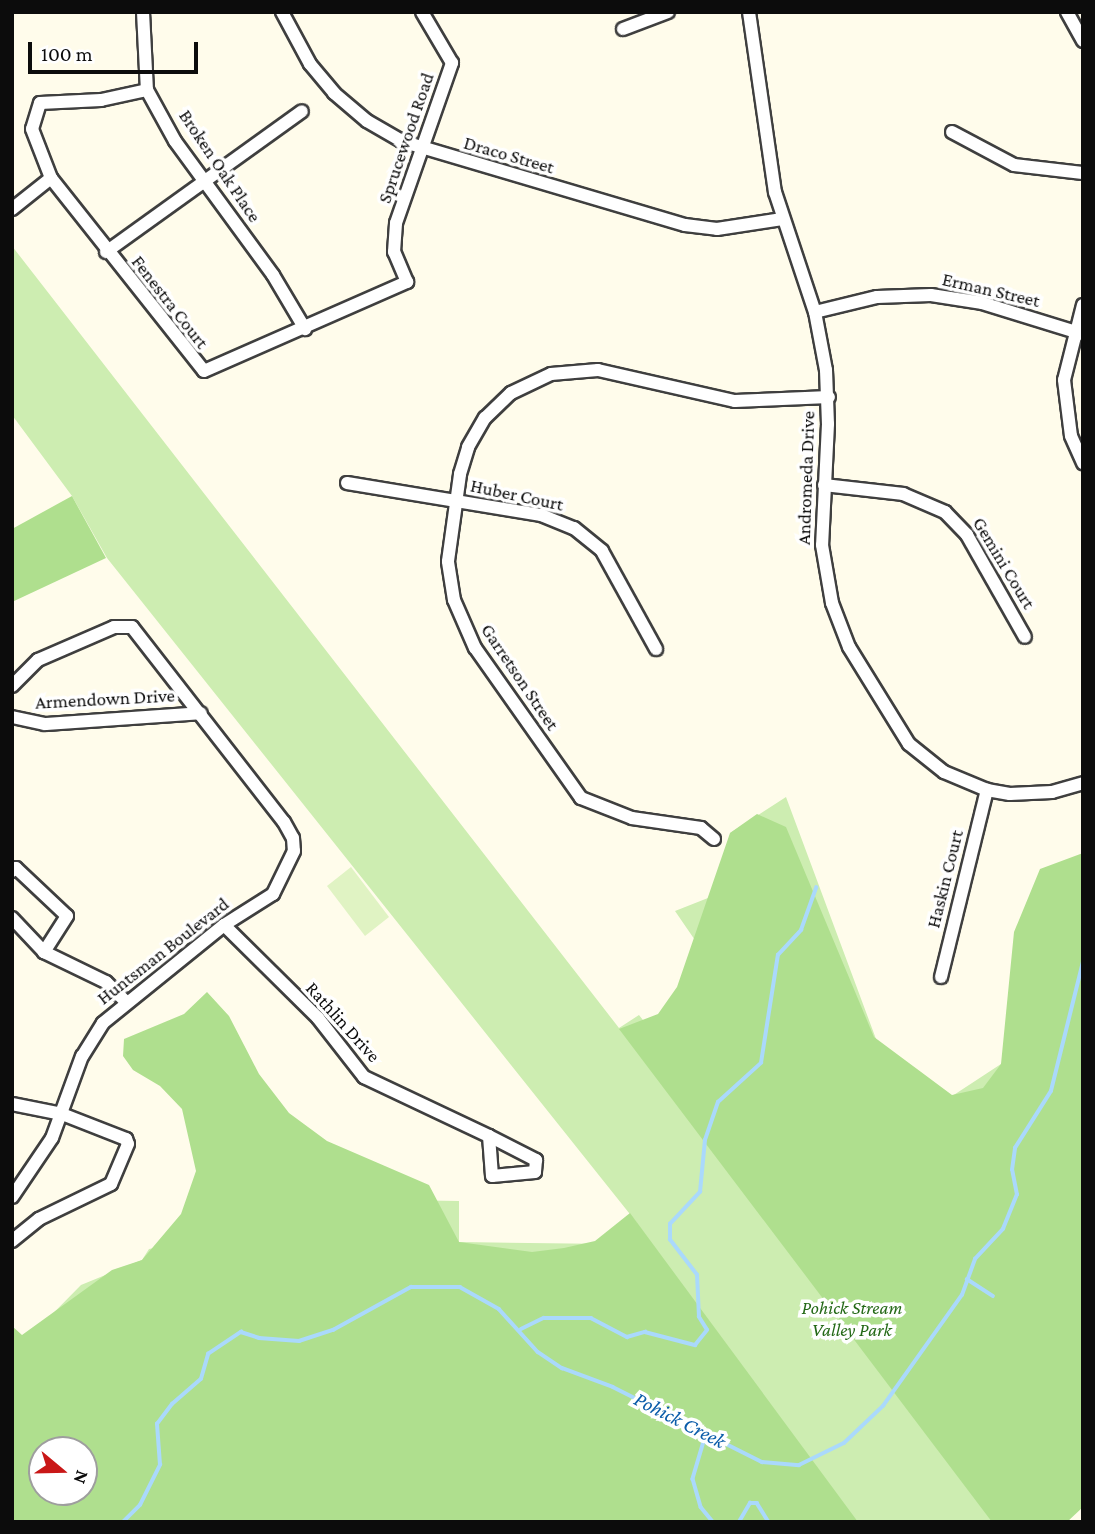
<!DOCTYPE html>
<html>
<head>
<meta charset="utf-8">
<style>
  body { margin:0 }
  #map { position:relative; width:1095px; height:1534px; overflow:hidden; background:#fffceb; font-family:"Crimson Pro",serif }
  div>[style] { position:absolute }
  .green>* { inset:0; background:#cdedb1 }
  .forest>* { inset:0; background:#afdf8e }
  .pitch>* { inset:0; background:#e0f3c3 }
  .stream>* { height:3.5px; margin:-1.75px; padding:0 1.75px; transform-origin:1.75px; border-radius:1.75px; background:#aad9fc }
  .roads { filter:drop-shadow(2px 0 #3f3f3f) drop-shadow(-2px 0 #3f3f3f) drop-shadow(0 2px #3f3f3f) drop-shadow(0 -2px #3f3f3f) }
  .minor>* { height:12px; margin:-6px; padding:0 6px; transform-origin:6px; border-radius:6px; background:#fff }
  span { translate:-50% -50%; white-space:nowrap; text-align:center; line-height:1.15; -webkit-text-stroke:7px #fff; paint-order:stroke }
  .street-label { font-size:19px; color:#0c0c0c }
  .park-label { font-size:19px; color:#246917; font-style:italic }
  .water-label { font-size:21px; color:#0a5ca9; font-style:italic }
  .frame { position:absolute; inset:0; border:14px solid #0c0c0c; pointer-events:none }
  .north { position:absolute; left:28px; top:1436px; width:70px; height:70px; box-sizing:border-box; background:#fff; border:2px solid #9e9e9e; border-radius:50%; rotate:109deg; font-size:19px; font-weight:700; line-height:28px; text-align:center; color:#0c0c0c }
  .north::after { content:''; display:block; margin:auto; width:24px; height:32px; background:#c91717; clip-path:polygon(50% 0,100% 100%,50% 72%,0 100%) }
  .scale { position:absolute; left:28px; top:42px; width:170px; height:32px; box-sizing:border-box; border:4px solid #0c0c0c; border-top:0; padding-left:9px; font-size:21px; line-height:24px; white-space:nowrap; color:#0c0c0c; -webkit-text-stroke:5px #fff; paint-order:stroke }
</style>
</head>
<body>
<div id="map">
  <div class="green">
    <i style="clip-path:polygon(evenodd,12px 246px,619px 1028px,639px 1015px,668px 1052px,736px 1000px,675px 911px,746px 883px,730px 833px,786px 797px,908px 1125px,1001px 1064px,992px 1522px,12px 1522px,18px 1349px,81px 1285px,142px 1260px,149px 1249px,192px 1241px,214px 1197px,459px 1201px,459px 1242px,612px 1244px,637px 1223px,107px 558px,72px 496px,12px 415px,12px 246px,42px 1450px,84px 1450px,84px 1492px,42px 1492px,42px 1450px)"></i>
  </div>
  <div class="forest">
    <i style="clip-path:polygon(72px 496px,106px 558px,12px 602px,12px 529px)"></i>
    <i style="clip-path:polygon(757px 814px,786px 827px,874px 1037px,952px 1095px,983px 1088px,1001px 1064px,1014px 932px,1040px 869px,1083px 853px,1083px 1507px,1067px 1522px,992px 1522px,619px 1029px,658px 1014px,677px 987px,730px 833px)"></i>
    <i style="clip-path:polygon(evenodd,207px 992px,229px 1016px,259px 1074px,289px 1113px,327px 1141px,429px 1185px,459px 1242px,532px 1252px,564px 1248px,595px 1241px,630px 1213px,858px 1522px,12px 1522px,12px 1326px,22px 1335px,112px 1270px,142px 1260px,181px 1214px,196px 1171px,182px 1109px,160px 1086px,133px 1070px,123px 1056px,124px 1039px,184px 1014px,207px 992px,42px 1450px,84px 1450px,84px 1492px,42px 1492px,42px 1450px)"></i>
  </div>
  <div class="pitch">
    <i style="clip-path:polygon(351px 867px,389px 917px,365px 936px,327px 886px)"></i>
  </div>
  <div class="stream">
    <i style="left:967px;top:1279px;width:31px;rotate:33deg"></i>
    <i style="left:521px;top:1329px;width:25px;rotate:-26deg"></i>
    <i style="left:544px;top:1318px;width:47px"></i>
    <i style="left:591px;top:1318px;width:41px;rotate:27.8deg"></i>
    <i style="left:627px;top:1337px;width:19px;rotate:-16deg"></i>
    <i style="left:645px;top:1332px;width:52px;rotate:14.6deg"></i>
    <i style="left:695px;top:1345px;width:19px;rotate:-51deg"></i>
    <i style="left:707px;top:1330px;width:15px;rotate:-122deg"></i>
    <i style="left:699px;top:1317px;width:42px;rotate:-92.7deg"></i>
    <i style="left:697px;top:1275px;width:44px;rotate:-127.6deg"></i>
    <i style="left:670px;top:1240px;width:16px;rotate:-90deg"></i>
    <i style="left:670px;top:1224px;width:44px;rotate:-46.8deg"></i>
    <i style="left:700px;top:1192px;width:52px;rotate:-84.5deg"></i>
    <i style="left:705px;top:1140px;width:40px;rotate:-71.1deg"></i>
    <i style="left:718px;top:1102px;width:58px;rotate:-42.2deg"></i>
    <i style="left:761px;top:1063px;width:109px;rotate:-81.1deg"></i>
    <i style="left:778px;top:955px;width:34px;rotate:-47deg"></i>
    <i style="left:801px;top:930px;width:45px;rotate:-70.3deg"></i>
    <i style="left:706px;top:1435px;width:46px;rotate:106.5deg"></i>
    <i style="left:693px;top:1479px;width:29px;rotate:74deg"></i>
    <i style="left:701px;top:1507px;width:19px;rotate:51deg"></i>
    <i style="left:123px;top:1522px;width:24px;rotate:-45deg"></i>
    <i style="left:140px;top:1505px;width:45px;rotate:-63.4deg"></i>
    <i style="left:160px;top:1465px;width:41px;rotate:-94.2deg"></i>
    <i style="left:157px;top:1424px;width:25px;rotate:-53deg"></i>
    <i style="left:172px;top:1404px;width:38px;rotate:-41deg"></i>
    <i style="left:201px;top:1379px;width:26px;rotate:-74deg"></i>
    <i style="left:208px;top:1354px;width:40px;rotate:-34deg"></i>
    <i style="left:241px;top:1332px;width:19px;rotate:18deg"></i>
    <i style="left:259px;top:1338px;width:40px;rotate:4.3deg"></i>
    <i style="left:299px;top:1341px;width:36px;rotate:-18deg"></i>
    <i style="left:333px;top:1330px;width:89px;rotate:-28.9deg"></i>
    <i style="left:411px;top:1287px;width:49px"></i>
    <i style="left:460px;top:1287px;width:45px;rotate:29.4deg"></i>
    <i style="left:499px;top:1309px;width:58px;rotate:47.8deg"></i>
    <i style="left:538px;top:1352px;width:29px;rotate:34deg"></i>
    <i style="left:562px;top:1368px;width:54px;rotate:20.4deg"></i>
    <i style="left:613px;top:1387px;width:167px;rotate:26.7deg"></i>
    <i style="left:762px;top:1462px;width:37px;rotate:5deg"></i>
    <i style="left:799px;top:1465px;width:50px;rotate:-26.1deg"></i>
    <i style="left:844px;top:1443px;width:54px;rotate:-43.5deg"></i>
    <i style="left:883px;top:1406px;width:136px;rotate:-54.6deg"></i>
    <i style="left:962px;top:1295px;width:38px;rotate:-70deg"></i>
    <i style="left:975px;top:1259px;width:41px;rotate:-47deg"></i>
    <i style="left:1003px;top:1229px;width:37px;rotate:-68deg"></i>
    <i style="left:1017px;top:1195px;width:25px;rotate:-101deg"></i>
    <i style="left:1012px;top:1170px;width:22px;rotate:-82deg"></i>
    <i style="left:1015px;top:1148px;width:67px;rotate:-57.7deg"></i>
    <i style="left:1051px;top:1091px;width:133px;rotate:-76.1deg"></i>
    <i style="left:739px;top:1522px;width:22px;rotate:-60deg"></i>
    <i style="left:750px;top:1503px;width:7px"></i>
    <i style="left:757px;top:1503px;width:22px;rotate:58deg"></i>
  </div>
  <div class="roads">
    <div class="minor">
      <i style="left:143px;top:12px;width:78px;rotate:87.1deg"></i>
      <i style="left:147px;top:90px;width:58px;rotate:61.2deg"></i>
      <i style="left:175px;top:141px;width:166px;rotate:53.8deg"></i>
      <i style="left:273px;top:275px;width:63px;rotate:59.3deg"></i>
      <i style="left:282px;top:12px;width:59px;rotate:61.7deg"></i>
      <i style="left:310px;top:64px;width:38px;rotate:50deg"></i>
      <i style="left:334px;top:93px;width:43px;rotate:40.3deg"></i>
      <i style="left:367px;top:121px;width:39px;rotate:30deg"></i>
      <i style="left:401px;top:141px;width:296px;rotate:16.5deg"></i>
      <i style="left:685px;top:225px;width:32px;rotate:7deg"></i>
      <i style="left:717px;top:229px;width:66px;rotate:-8.7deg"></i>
      <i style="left:749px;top:12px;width:182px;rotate:81.8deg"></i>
      <i style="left:775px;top:192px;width:126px;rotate:71.6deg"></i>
      <i style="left:815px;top:312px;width:59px;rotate:79.3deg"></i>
      <i style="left:826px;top:370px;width:54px;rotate:87.9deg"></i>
      <i style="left:828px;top:424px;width:121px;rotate:92.8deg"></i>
      <i style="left:822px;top:545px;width:59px;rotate:80.2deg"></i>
      <i style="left:832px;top:603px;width:47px;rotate:68.9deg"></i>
      <i style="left:849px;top:647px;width:114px;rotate:58.3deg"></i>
      <i style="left:909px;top:744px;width:45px;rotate:38.7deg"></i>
      <i style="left:944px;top:772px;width:47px;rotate:22.7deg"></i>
      <i style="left:987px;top:790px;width:23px;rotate:10deg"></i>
      <i style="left:1010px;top:794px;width:42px;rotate:-2.7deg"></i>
      <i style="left:1052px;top:792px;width:32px;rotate:-16deg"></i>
      <i style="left:1067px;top:12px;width:33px;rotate:61deg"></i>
      <i style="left:623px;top:29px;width:48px;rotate:-20.7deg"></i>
      <i style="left:147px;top:90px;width:47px;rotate:167.7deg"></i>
      <i style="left:101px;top:100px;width:61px;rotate:177.2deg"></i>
      <i style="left:40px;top:103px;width:27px;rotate:107deg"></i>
      <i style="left:32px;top:129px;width:53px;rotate:68.8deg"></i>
      <i style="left:51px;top:178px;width:246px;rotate:51.6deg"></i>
      <i style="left:204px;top:371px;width:222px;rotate:-23.7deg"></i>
      <i style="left:407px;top:282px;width:33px;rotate:-113deg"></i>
      <i style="left:394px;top:252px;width:29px;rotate:-86deg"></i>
      <i style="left:396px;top:223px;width:170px;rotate:-70.7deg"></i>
      <i style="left:452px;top:63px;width:59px;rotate:-120.5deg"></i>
      <i style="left:952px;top:132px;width:70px;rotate:28deg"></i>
      <i style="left:1014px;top:165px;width:69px;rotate:6.6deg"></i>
      <i style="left:12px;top:209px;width:50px;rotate:-38.5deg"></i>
      <i style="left:106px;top:252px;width:241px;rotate:-35.7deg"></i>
      <i style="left:1083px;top:305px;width:77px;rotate:104.2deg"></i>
      <i style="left:1064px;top:380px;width:56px;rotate:82.9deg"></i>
      <i style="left:1071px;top:436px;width:30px;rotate:66deg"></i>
      <i style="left:815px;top:312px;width:64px;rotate:-13.6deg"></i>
      <i style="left:877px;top:297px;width:54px;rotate:-2.1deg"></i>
      <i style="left:931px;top:295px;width:52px;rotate:8.9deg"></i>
      <i style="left:982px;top:303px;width:106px;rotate:17.1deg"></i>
      <i style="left:347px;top:483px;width:197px;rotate:9.4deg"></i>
      <i style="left:541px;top:515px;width:35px;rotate:22deg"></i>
      <i style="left:574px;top:528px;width:36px;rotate:39deg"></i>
      <i style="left:602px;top:551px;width:112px;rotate:61.1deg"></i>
      <i style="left:824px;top:485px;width:80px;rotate:6.5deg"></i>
      <i style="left:903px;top:494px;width:46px;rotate:23.2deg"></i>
      <i style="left:945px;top:512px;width:32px;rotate:46deg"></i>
      <i style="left:967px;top:535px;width:117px;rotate:60.4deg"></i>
      <i style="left:12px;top:686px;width:37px;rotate:-45deg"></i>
      <i style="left:38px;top:660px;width:83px;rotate:-23.5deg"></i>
      <i style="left:114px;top:627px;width:18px"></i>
      <i style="left:132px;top:627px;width:247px;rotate:52.1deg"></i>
      <i style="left:284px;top:822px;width:18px;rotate:61deg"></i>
      <i style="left:293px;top:838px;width:13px;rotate:86deg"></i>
      <i style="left:294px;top:851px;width:48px;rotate:116deg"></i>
      <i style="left:273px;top:894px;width:58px;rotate:147.7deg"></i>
      <i style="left:224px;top:925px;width:156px;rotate:141deg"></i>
      <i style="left:103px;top:1023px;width:39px;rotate:122deg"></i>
      <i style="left:82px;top:1056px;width:87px;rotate:110.1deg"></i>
      <i style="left:52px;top:1138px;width:71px;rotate:124.1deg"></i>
      <i style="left:12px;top:717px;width:34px;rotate:12deg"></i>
      <i style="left:45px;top:724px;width:156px;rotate:-4deg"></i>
      <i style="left:714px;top:839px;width:17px;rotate:-140deg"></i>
      <i style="left:701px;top:828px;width:70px;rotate:-171.8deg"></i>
      <i style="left:632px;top:818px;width:55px;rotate:-158.6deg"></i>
      <i style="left:581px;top:798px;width:184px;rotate:-125.2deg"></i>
      <i style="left:475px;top:648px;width:52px;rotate:-113.6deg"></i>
      <i style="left:454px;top:600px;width:39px;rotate:-99deg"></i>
      <i style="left:448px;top:561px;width:88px;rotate:-82.1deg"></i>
      <i style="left:460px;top:474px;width:28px;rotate:-73deg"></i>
      <i style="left:468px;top:447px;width:34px;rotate:-60deg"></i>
      <i style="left:485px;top:418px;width:36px;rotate:-44deg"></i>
      <i style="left:511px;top:393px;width:44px;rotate:-25.4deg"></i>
      <i style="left:551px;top:374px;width:47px;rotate:-4.9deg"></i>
      <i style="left:598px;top:370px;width:140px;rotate:12.8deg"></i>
      <i style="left:735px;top:401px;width:94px;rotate:-2.4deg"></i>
      <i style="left:12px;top:871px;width:5px;rotate:-37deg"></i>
      <i style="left:16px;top:868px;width:70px;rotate:43.3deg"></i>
      <i style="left:67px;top:916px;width:43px;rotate:122.6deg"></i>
      <i style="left:12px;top:918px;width:47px;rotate:46.7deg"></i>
      <i style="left:44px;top:952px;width:69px;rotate:25.8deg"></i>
      <i style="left:106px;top:982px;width:27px;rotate:45deg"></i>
      <i style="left:224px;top:925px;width:132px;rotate:44.7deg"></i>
      <i style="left:318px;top:1018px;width:75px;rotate:52.1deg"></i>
      <i style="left:364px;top:1077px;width:138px;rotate:25.3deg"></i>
      <i style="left:489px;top:1136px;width:53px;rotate:27.1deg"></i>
      <i style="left:536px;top:1160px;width:12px;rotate:95deg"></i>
      <i style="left:535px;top:1172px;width:43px;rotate:174.7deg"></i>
      <i style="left:492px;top:1176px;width:40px;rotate:-94.3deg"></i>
      <i style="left:941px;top:977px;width:193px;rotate:-76.2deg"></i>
      <i style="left:12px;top:1104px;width:51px;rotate:11.3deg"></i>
      <i style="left:62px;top:1114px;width:69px;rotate:21.3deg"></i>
      <i style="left:126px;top:1139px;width:5px;rotate:68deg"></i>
      <i style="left:128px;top:1144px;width:43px;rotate:113deg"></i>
      <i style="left:111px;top:1184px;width:80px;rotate:154.1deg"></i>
      <i style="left:39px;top:1219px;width:35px;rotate:141deg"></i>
    </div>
  </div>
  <div class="street-label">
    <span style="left:406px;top:138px;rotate:-71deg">Sprucewood Road</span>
    <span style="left:509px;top:155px;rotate:16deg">Draco Street</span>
    <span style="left:220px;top:166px;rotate:56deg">Broken Oak Place</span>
    <span style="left:991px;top:290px;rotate:13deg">Erman Street</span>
    <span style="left:170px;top:302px;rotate:52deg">Fenestra Court</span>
    <span style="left:806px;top:478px;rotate:-88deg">Andromeda Drive</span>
    <span style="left:517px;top:495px;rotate:12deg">Huber Court</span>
    <span style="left:1004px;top:563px;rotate:59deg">Gemini Court</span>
    <span style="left:520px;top:677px;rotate:56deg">Garretson Street</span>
    <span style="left:105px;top:699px;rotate:-3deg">Armendown Drive</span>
    <span style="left:945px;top:879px;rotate:-76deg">Haskin Court</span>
    <span style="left:163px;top:951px;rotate:-38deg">Huntsman Boulevard</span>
    <span style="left:343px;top:1022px;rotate:48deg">Rathlin Drive</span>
  </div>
  <div class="park-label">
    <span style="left:852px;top:1319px">Pohick Stream<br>Valley Park</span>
  </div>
  <div class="water-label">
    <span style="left:680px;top:1420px;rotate:27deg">Pohick Creek</span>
  </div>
  <div class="frame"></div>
  <div class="north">N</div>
  <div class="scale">100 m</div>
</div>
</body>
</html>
